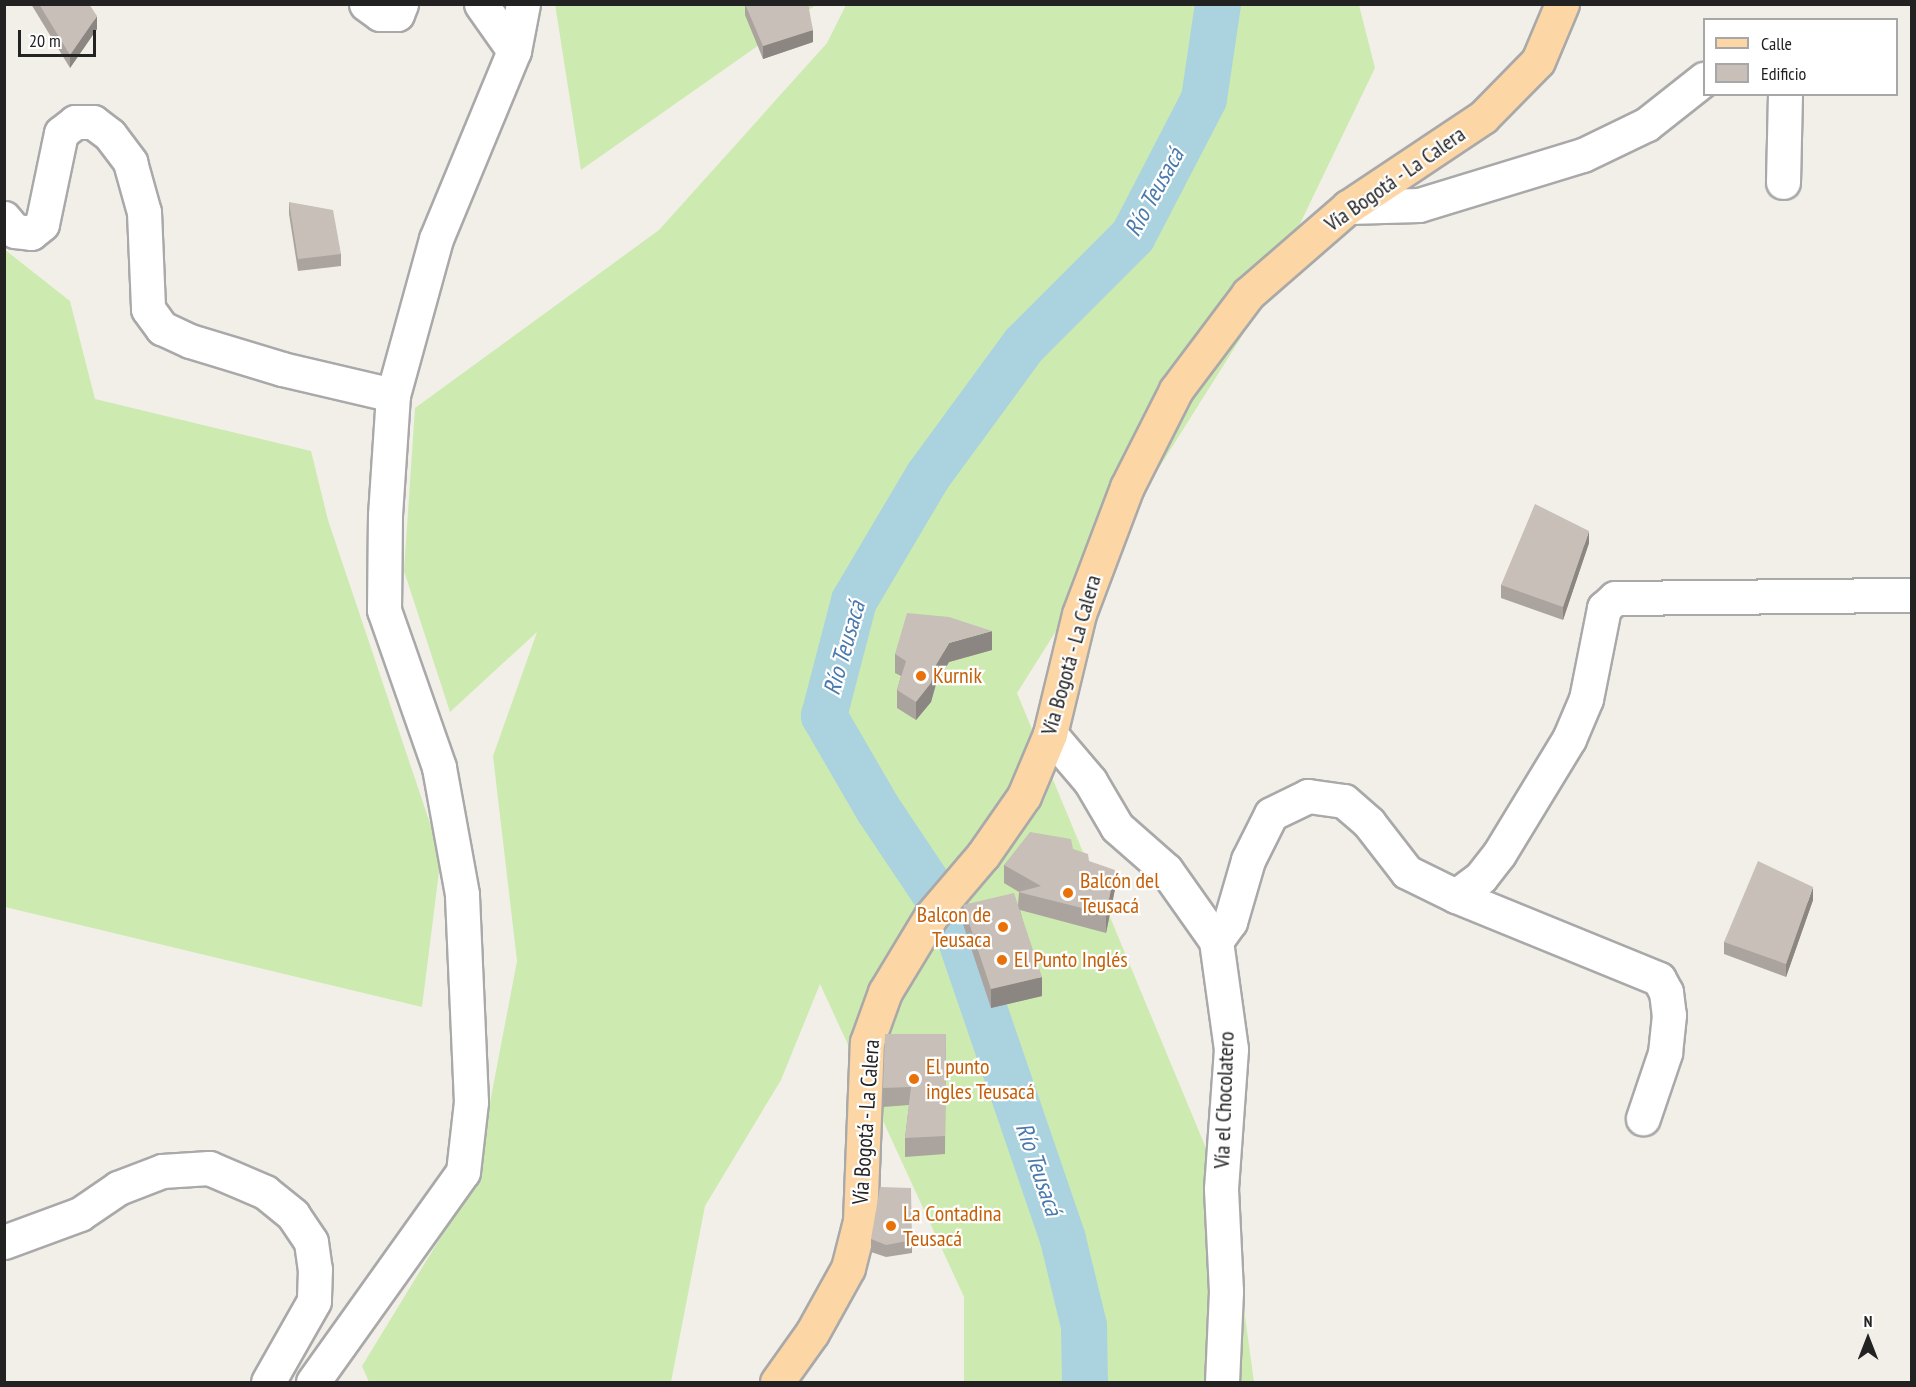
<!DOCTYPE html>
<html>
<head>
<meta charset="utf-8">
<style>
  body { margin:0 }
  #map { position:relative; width:1916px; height:1387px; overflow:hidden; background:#f2efe9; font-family:"PT Sans Narrow",sans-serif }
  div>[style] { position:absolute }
  .grass>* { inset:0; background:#cdebb0 }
  .river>* { height:46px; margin:-23px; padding:0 23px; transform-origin:23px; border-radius:23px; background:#aad3df }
  .roads { filter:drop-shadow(2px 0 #a9a9a9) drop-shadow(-2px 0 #a9a9a9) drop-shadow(0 2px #a9a9a9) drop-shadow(0 -2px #a9a9a9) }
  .minor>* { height:33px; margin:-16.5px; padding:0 16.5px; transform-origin:16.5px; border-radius:16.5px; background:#fff }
  .major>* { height:33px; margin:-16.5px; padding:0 16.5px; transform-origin:16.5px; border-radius:16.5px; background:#fcd6a4 }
  .wall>* { inset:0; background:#aba49e }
  .shaded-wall>* { inset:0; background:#8b8681 }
  .building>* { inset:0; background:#c7bfb8 }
  .dots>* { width:16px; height:16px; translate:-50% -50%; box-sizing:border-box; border:3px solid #fff; border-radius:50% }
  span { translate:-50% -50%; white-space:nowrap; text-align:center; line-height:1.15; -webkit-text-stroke:4.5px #fff; paint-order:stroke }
  .street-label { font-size:22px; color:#222 }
  .food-label { font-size:22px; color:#c56008 }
  .left { translate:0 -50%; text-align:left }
  .right { translate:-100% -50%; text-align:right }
  .water-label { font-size:24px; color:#4a7aab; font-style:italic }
  .frame { position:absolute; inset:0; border:6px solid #222; pointer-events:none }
  .legend { position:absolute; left:1703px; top:18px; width:195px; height:78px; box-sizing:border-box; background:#fff; border:2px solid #a7a7a7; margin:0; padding:8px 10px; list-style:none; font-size:18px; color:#222 }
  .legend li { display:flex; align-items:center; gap:12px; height:30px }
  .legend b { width:30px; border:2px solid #a7a7a7 }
  .north { position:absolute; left:1838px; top:1309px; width:60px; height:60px; -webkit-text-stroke:4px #fff; paint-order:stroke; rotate:0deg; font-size:16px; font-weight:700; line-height:24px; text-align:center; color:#222 }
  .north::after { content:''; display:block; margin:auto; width:21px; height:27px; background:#222; clip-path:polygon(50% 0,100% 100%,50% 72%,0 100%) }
  .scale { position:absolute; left:18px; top:30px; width:78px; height:27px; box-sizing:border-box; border:3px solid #222; border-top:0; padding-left:8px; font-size:18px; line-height:21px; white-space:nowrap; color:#222; -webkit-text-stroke:4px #fff; paint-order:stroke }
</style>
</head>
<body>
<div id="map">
  <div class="grass">
    <i style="clip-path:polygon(555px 4px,816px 5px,581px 170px)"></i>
    <i style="clip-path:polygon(846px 5px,1359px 5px,1375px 68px,1259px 309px,1017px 693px,1230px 1206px,1254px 1382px,964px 1382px,964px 1297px,820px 984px,781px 1080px,705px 1206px,671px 1382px,369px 1382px,362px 1366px,475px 1181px,517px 961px,493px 756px,537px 632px,450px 712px,404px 571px,415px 408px,659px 230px,827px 43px)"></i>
    <i style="clip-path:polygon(4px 249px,70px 301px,95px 399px,311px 451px,328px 520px,441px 856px,422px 1007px,5px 907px)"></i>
  </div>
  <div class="river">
    <i style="left:1085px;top:1382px;width:56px;rotate:-91deg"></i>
    <i style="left:1084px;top:1326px;width:89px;rotate:-103.6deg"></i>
    <i style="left:1063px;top:1239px;width:333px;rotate:-108.9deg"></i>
    <i style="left:955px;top:924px;width:138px;rotate:-123.8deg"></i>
    <i style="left:878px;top:809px;width:108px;rotate:-120.1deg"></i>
    <i style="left:824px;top:716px;width:119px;rotate:-75.4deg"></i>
    <i style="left:854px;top:601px;width:145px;rotate:-59.4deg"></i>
    <i style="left:928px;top:476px;width:162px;rotate:-53.8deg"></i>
    <i style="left:1024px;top:345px;width:154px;rotate:-45deg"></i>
    <i style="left:1133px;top:236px;width:154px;rotate:-62.6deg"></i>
    <i style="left:1204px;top:99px;width:96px;rotate:-81.6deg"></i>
  </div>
  <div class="roads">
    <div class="minor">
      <i style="left:366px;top:4px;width:17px;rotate:36deg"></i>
      <i style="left:380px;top:14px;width:17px"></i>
      <i style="left:397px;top:14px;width:11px;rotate:-68deg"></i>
      <i style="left:481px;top:4px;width:57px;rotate:54.9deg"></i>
      <i style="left:1783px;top:182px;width:88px;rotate:-88.7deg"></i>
      <i style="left:1348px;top:207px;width:71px;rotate:-1.6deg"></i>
      <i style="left:1419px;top:205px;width:171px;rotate:-17deg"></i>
      <i style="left:1583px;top:155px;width:71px;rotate:-25.8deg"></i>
      <i style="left:1647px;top:124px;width:73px;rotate:-38.3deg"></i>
      <i style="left:4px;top:218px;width:17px;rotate:50deg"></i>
      <i style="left:15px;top:231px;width:16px;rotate:7deg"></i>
      <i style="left:31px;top:233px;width:14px;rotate:-39deg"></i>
      <i style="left:42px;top:224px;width:93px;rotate:-78.2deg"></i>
      <i style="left:61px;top:133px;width:18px;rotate:-38deg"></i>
      <i style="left:75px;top:122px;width:18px"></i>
      <i style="left:93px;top:122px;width:21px;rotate:37deg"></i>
      <i style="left:110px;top:135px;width:34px;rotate:53deg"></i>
      <i style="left:130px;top:162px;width:52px;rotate:74.4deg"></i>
      <i style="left:144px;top:212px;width:97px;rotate:87.6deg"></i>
      <i style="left:148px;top:309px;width:24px;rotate:54deg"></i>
      <i style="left:162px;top:328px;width:31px;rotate:25deg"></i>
      <i style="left:190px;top:341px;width:96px;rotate:16.9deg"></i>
      <i style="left:282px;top:369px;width:114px;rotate:13.2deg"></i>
      <i style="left:1050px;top:734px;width:62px;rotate:49.6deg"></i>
      <i style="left:1090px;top:781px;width:53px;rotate:59.6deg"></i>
      <i style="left:1117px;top:827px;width:65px;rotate:41.3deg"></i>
      <i style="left:1166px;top:870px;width:87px;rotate:54.8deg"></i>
      <i style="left:1216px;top:941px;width:109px;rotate:82.1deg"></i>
      <i style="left:1231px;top:1049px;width:140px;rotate:94.1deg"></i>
      <i style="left:1221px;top:1189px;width:102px;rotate:87.2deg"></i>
      <i style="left:1226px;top:1291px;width:91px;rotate:92.5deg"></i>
      <i style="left:1456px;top:896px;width:31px;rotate:-37deg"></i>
      <i style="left:1481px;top:877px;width:29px;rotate:-52deg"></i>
      <i style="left:1499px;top:854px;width:135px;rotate:-58.7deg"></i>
      <i style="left:1569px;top:739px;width:43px;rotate:-67deg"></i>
      <i style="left:1586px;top:699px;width:93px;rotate:-78.8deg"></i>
      <i style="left:1604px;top:608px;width:15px;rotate:-42deg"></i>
      <i style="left:1615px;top:598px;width:297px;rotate:-0.6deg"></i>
      <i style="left:1216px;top:941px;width:24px;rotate:-54deg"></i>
      <i style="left:1230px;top:922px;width:65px;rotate:-73.8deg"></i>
      <i style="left:1248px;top:860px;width:51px;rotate:-63.4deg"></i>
      <i style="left:1271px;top:814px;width:41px;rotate:-25.9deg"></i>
      <i style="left:1308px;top:796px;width:36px;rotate:8deg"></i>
      <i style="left:1344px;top:801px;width:33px;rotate:41deg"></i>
      <i style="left:1369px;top:823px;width:62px;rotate:52.2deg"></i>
      <i style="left:1407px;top:872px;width:55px;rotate:26.1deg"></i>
      <i style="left:1456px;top:896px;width:219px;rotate:22.2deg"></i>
      <i style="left:1659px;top:979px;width:15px;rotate:62deg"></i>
      <i style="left:1666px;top:992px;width:23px;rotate:83deg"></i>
      <i style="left:1669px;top:1015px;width:38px;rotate:96deg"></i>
      <i style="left:1665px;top:1053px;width:69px;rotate:108.7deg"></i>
      <i style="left:4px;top:1242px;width:81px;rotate:-20.2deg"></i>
      <i style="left:80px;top:1214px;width:46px;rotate:-34.4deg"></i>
      <i style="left:118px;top:1188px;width:47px;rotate:-21.1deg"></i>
      <i style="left:162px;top:1171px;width:47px;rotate:-3.7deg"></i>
      <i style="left:209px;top:1168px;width:61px;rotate:23.2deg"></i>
      <i style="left:265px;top:1192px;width:36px;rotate:39deg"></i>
      <i style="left:293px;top:1215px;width:32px;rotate:56deg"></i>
      <i style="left:311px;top:1242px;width:27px;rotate:82deg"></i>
      <i style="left:315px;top:1269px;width:32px;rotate:92deg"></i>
      <i style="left:314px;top:1301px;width:93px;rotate:119.6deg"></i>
      <i style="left:313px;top:1382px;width:258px;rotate:-54.5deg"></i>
      <i style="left:463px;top:1172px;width:70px;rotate:-83.5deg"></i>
      <i style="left:471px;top:1102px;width:208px;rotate:-92.5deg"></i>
      <i style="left:462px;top:894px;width:129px;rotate:-100.3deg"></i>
      <i style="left:439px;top:767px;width:166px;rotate:-109.3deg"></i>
      <i style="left:384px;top:610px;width:95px;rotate:-89.4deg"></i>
      <i style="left:385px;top:515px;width:120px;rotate:-86.2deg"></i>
      <i style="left:393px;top:395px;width:162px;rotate:-74.6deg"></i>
      <i style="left:436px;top:239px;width:204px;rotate:-67.5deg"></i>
      <i style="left:514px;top:51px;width:48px;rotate:-79.2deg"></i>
    </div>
    <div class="major">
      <i style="left:777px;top:1382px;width:60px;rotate:-54.5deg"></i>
      <i style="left:812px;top:1333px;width:74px;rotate:-61deg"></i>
      <i style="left:848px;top:1268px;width:49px;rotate:-75.7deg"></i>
      <i style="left:860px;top:1221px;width:179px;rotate:-87.8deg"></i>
      <i style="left:867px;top:1042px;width:53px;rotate:-70.2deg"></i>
      <i style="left:885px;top:992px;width:89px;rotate:-58.8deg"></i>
      <i style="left:931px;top:916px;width:80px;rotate:-49.6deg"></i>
      <i style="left:983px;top:855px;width:72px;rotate:-55.2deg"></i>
      <i style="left:1024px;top:796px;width:67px;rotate:-67.2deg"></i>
      <i style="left:1050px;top:734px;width:123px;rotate:-76.4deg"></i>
      <i style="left:1079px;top:614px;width:136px;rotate:-69.3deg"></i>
      <i style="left:1127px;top:487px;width:109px;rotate:-63.2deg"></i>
      <i style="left:1176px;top:390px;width:120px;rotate:-53.1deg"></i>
      <i style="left:1248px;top:294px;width:133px;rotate:-41deg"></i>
      <i style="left:1348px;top:207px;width:162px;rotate:-33.7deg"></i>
      <i style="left:1483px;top:117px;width:78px;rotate:-45.5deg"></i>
      <i style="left:1538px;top:61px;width:62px;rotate:-67.2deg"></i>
    </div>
  </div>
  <div class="wall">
    <i style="clip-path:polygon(31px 4px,89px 4px,97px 29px,70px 68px)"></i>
    <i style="clip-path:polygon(745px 4px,808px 4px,813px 42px,763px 59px,745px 15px)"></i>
    <i style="clip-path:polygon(289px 202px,341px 254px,341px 266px,298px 271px,289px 214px)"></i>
    <i style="clip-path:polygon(1589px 543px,1563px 620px,1501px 598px,1501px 585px)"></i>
    <i style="clip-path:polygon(992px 650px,949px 662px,936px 684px,931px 702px,916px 720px,897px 708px,897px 690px,901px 676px,895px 673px,895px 654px)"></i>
    <i style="clip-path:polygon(1073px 849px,1089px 861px,1115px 889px,1106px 933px,1020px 910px,1042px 996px,991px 1008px,963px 924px,963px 905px,1018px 905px,1019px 892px,1004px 883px,1004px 865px)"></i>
    <i style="clip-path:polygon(1813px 900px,1786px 977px,1724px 954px,1724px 942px)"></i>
    <i style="clip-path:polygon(946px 1034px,945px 1154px,905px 1157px,905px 1138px,909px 1105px,883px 1107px,883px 1088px)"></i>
    <i style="clip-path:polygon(871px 1239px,912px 1240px,912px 1253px,886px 1257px,871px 1252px)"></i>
  </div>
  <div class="shaded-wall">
    <i style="clip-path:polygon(97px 16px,97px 29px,70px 68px,70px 55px)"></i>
    <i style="clip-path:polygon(813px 30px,813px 42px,763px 59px,763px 46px)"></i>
    <i style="clip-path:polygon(1589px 531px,1589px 543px,1563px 620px,1563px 607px)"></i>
    <i style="clip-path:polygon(992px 631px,992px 650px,949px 662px,936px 684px,931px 702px,916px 720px,916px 702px,936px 665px,949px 643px)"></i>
    <i style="clip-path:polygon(1115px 870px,1115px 889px,1106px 933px,1106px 914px)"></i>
    <i style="clip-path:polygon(1813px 887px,1813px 900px,1786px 977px,1786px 964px)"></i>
    <i style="clip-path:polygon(1042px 977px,1042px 996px,991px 1008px,991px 989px)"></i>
  </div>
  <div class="building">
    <i style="clip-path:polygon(39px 4px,89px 4px,97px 16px,70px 55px)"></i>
    <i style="clip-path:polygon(745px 4px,808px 4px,813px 30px,763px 46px)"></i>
    <i style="clip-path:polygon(289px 202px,333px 210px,341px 254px,298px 259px)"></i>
    <i style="clip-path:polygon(1535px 504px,1589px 531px,1563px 607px,1501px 585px)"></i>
    <i style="clip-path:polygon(907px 613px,949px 617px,992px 631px,949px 643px,936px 665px,931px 683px,916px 702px,897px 690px,906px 661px,895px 654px)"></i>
    <i style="clip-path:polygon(1030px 832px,1071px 839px,1073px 849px,1088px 854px,1089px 861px,1115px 870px,1106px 914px,1018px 892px,1041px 886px,1004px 865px)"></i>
    <i style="clip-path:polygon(1758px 861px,1813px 887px,1786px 964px,1724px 942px)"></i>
    <i style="clip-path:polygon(1014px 893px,1042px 977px,991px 989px,963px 905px)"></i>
    <i style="clip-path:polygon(885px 1034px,946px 1034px,945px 1136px,905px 1138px,911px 1087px,883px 1088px)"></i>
    <i style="clip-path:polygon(880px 1187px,911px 1188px,912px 1240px,886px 1245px,871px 1239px)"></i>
  </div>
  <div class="dots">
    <i style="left:921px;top:676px;background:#e8710a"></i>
    <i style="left:1068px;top:893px;background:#e8710a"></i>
    <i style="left:1003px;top:927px;background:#e8710a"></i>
    <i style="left:1002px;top:960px;background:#e8710a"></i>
    <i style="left:914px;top:1079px;background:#e8710a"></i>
    <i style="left:891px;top:1226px;background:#e8710a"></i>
  </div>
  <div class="street-label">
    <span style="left:1395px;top:179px;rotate:-35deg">Vía Bogotá - La Calera</span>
    <span style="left:1071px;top:655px;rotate:-74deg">Vía Bogotá - La Calera</span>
    <span style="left:1224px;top:1100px;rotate:-88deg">Vía el Chocolatero</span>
    <span style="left:866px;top:1122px;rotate:-86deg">Vía Bogotá - La Calera</span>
  </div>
  <div class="food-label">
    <span class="left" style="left:933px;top:676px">Kurnik</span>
    <span class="left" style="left:1080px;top:893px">Balcón del<br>Teusacá</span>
    <span class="right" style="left:991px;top:927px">Balcon de<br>Teusaca</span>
    <span class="left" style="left:1014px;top:960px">El Punto Inglés</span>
    <span class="left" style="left:926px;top:1079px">El punto<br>ingles Teusacá</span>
    <span class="left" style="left:903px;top:1226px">La Contadina<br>Teusacá</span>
  </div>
  <div class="water-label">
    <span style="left:1154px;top:192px;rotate:-61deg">Río Teusacá</span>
    <span style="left:844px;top:648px;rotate:-74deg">Río Teusacá</span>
    <span style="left:1039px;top:1169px;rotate:71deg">Río Teusacá</span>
  </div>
  <div class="frame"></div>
  <ul class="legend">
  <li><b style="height:8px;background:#fcd6a4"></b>Calle</li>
  <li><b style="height:16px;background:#c7bfb8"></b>Edificio</li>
  </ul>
  <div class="north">N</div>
  <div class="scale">20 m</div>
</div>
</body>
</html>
